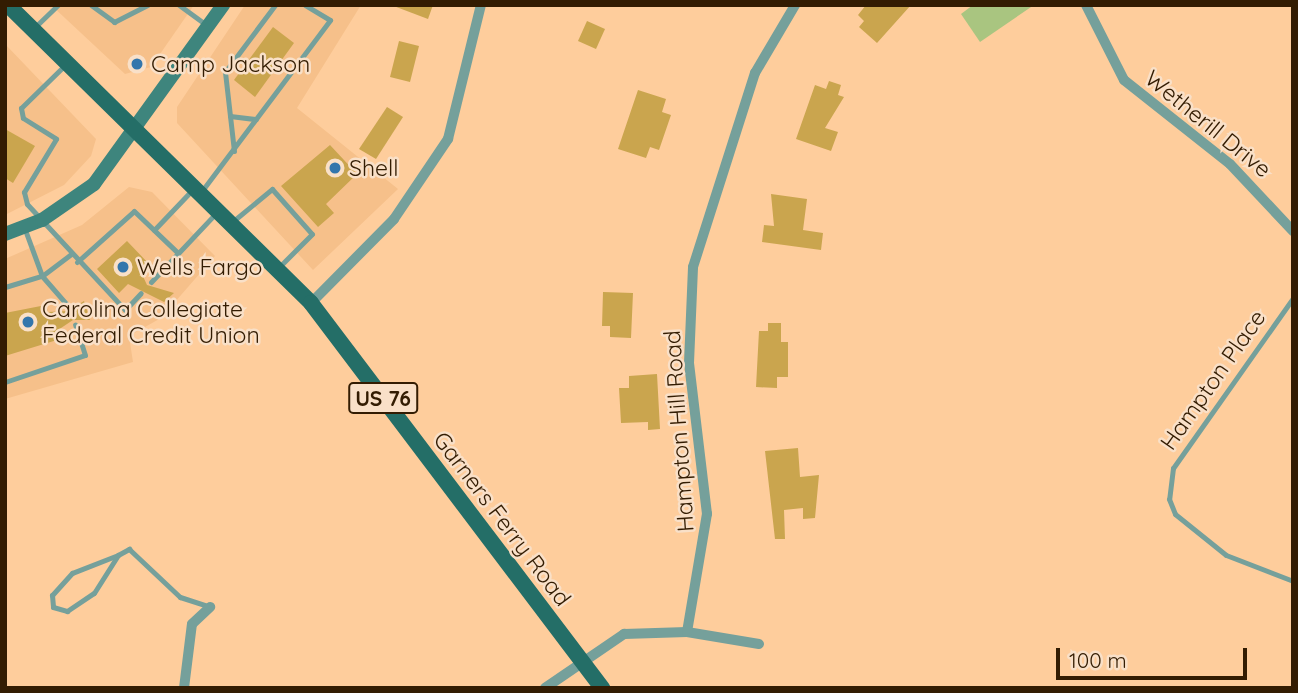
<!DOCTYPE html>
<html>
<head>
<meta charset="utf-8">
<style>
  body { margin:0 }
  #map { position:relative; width:1298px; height:693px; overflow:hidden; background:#fecd9c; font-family:Quicksand,sans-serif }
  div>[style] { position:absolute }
  .built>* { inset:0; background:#f6c08a }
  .green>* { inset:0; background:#a9c580 }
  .building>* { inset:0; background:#caa54e }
  .lane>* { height:5px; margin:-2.5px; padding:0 2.5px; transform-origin:2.5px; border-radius:2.5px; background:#75a09b }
  .street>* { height:10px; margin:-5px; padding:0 5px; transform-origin:5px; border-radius:5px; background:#75a09b }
  .secondary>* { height:14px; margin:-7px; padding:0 7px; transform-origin:7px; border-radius:7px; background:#3e857d }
  .primary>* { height:16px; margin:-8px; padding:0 8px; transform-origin:8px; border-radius:8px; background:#246e67 }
  .dots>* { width:19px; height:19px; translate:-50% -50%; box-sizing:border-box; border:4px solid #f9e0c8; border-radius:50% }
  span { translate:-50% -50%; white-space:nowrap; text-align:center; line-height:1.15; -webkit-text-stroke:5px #f9e0c8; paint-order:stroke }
  .shield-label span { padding:2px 5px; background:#f9e0c8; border:2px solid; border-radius:5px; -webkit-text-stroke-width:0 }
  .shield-label { font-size:21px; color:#331c02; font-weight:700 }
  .poi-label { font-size:23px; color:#331c02 }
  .left { translate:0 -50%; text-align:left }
  .street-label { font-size:23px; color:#331c02 }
  .frame { position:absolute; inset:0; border:7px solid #331c02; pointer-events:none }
  .scale { position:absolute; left:1056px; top:648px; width:191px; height:32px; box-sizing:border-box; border:4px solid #331c02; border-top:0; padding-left:9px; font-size:21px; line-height:24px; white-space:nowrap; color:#331c02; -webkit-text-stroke:5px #f9e0c8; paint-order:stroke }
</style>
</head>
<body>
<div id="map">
  <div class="built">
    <i style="clip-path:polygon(51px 5px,194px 5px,151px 67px,125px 74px)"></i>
    <i style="clip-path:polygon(245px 5px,361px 5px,297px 108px,398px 189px,313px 270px,177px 123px,177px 107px)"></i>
    <i style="clip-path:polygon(5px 44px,96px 139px,91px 156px,64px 185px,5px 215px)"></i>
    <i style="clip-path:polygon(129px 187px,152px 192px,215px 256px,161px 318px,129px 336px,133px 362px,5px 399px,5px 259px,82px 225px)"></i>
  </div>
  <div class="green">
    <i style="clip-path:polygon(973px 5px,1034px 5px,980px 42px,961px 14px)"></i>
  </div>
  <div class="building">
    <i style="clip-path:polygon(391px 5px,433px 5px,428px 19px)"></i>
    <i style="clip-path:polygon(866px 5px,911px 5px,877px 43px,859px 27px,864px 21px,858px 15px)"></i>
    <i style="clip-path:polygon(587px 21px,605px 29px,596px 49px,578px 41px)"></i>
    <i style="clip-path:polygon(273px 27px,294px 43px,255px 97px,234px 80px)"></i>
    <i style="clip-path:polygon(399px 41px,419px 46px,410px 82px,390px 77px)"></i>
    <i style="clip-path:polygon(829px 81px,841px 85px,838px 95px,844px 97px,825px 128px,838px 132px,831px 151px,796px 139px,815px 85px,826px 89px)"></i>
    <i style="clip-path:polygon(638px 90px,666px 99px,662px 112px,671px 115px,659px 150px,650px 147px,646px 158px,618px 149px)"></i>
    <i style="clip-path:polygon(387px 107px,403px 117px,376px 159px,359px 149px)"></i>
    <i style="clip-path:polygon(5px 129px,35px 146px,13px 183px,5px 178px)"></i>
    <i style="clip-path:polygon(330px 145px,357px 174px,326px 204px,334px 213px,318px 227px,281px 186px)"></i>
    <i style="clip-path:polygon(771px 194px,807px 199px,803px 230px,823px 233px,821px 250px,762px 242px,764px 225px,774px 226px)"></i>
    <i style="clip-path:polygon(127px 241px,149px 264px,141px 272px,147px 285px,174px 293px,164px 302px,128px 284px,119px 293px,97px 269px)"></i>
    <i style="clip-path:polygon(603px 292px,633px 293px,631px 338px,610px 337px,610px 326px,602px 326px)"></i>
    <i style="clip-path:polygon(84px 301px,90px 320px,73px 320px,55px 332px,57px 340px,5px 356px,5px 313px,46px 305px,48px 312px,68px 311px)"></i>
    <i style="clip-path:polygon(768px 323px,781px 323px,781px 342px,788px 342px,788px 377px,777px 377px,777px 388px,756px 387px,759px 331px,768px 331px)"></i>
    <i style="clip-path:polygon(657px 374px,660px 429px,648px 430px,648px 422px,621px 423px,619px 388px,629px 388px,629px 376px)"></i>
    <i style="clip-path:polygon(798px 448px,800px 477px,819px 475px,815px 518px,803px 519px,803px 508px,784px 510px,785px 539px,775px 539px,765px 451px)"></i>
  </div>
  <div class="lane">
    <i style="left:91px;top:5px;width:29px;rotate:36deg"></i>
    <i style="left:114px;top:22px;width:38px;rotate:-27deg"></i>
    <i style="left:179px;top:5px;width:36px;rotate:36deg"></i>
    <i style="left:35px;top:27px;width:32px;rotate:-44deg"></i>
    <i style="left:66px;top:64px;width:63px;rotate:135.6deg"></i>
    <i style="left:21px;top:108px;width:10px;rotate:79deg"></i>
    <i style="left:23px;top:118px;width:39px;rotate:32deg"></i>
    <i style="left:56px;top:139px;width:62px;rotate:121.1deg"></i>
    <i style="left:24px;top:192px;width:12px;rotate:76deg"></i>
    <i style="left:27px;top:204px;width:144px;rotate:47.2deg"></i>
    <i style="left:125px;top:310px;width:23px;rotate:-47deg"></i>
    <i style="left:230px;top:116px;width:26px;rotate:7deg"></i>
    <i style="left:234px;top:151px;width:80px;rotate:-96.5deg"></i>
    <i style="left:225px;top:72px;width:84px;rotate:-53.3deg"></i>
    <i style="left:201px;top:192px;width:215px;rotate:-53.1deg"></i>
    <i style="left:330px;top:20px;width:29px;rotate:-149deg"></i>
    <i style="left:232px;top:222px;width:52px;rotate:-39.5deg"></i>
    <i style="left:272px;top:189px;width:60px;rotate:48.4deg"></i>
    <i style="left:312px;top:234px;width:48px;rotate:135deg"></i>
    <i style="left:24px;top:227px;width:52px;rotate:69.8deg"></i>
    <i style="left:42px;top:276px;width:40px;rotate:49deg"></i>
    <i style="left:154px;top:230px;width:58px;rotate:-46.4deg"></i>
    <i style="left:77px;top:262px;width:76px;rotate:-41.8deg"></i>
    <i style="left:134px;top:211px;width:61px;rotate:43.7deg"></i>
    <i style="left:151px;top:282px;width:96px;rotate:-46.7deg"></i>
    <i style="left:5px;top:287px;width:39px;rotate:-17deg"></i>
    <i style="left:42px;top:276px;width:36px;rotate:-37deg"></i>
    <i style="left:1293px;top:298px;width:208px;rotate:125.2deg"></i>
    <i style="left:1173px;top:468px;width:31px;rotate:97deg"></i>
    <i style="left:1169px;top:499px;width:16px;rotate:68deg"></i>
    <i style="left:1175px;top:514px;width:65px;rotate:38.8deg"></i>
    <i style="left:1226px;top:555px;width:72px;rotate:21.2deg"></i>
    <i style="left:5px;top:382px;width:84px;rotate:-18.6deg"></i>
    <i style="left:85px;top:355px;width:32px;rotate:-108deg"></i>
    <i style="left:118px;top:555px;width:49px;rotate:158.6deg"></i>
    <i style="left:72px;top:573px;width:30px;rotate:132deg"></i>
    <i style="left:52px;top:595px;width:12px;rotate:85deg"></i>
    <i style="left:53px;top:607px;width:15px;rotate:16deg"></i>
    <i style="left:67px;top:611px;width:32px;rotate:-34deg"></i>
    <i style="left:94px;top:593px;width:45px;rotate:-57.7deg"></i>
    <i style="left:118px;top:555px;width:13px;rotate:-29deg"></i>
    <i style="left:129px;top:549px;width:70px;rotate:43.3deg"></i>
    <i style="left:180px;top:597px;width:32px;rotate:18deg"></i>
  </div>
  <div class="street">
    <i style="left:1086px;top:5px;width:84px;rotate:63.1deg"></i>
    <i style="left:1124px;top:80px;width:135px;rotate:38.4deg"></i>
    <i style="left:1230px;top:164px;width:92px;rotate:46.8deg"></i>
    <i style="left:311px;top:303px;width:118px;rotate:-45.3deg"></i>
    <i style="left:394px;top:219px;width:97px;rotate:-56deg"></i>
    <i style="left:448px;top:139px;width:138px;rotate:-76.2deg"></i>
    <i style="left:687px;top:632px;width:73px;rotate:9.5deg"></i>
    <i style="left:184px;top:688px;width:64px;rotate:-82.9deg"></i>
    <i style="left:192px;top:624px;width:25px;rotate:-43deg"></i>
    <i style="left:545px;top:688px;width:96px;rotate:-34.4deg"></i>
    <i style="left:624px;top:634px;width:63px;rotate:-1.8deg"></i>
    <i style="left:687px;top:632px;width:120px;rotate:-80.4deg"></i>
    <i style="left:707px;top:514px;width:152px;rotate:-96.8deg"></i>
    <i style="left:689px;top:363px;width:96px;rotate:-87.6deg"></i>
    <i style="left:693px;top:267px;width:204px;rotate:-72.3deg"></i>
    <i style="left:755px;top:73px;width:79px;rotate:-59.5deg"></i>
  </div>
  <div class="secondary">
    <i style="left:5px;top:234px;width:40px;rotate:-21deg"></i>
    <i style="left:42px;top:220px;width:63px;rotate:-34.7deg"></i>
    <i style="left:94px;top:184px;width:221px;rotate:-54.2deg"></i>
  </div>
  <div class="primary">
    <i style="left:8px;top:5px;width:425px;rotate:44.5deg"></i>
    <i style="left:311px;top:303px;width:483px;rotate:52.9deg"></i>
  </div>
  <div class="dots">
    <i style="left:137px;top:64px;background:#3376ac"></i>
    <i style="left:335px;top:168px;background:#3376ac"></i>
    <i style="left:123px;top:267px;background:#3376ac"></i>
    <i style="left:28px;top:322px;background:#3376ac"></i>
  </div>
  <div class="shield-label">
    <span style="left:383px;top:398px">US 76</span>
  </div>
  <div class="poi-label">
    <span class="left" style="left:151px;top:64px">Camp Jackson</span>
    <span class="left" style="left:349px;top:168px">Shell</span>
    <span class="left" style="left:137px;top:267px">Wells Fargo</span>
    <span class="left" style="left:42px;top:322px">Carolina Collegiate<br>Federal Credit Union</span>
  </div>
  <div class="street-label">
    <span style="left:1208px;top:124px;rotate:39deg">Wetherill Drive</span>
    <span style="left:1213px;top:380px;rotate:-55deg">Hampton Place</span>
    <span style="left:679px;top:431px;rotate:-94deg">Hampton Hill Road</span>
    <span style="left:502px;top:519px;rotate:53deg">Garners Ferry Road</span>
  </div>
  <div class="frame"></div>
  <div class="scale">100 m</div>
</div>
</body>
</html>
